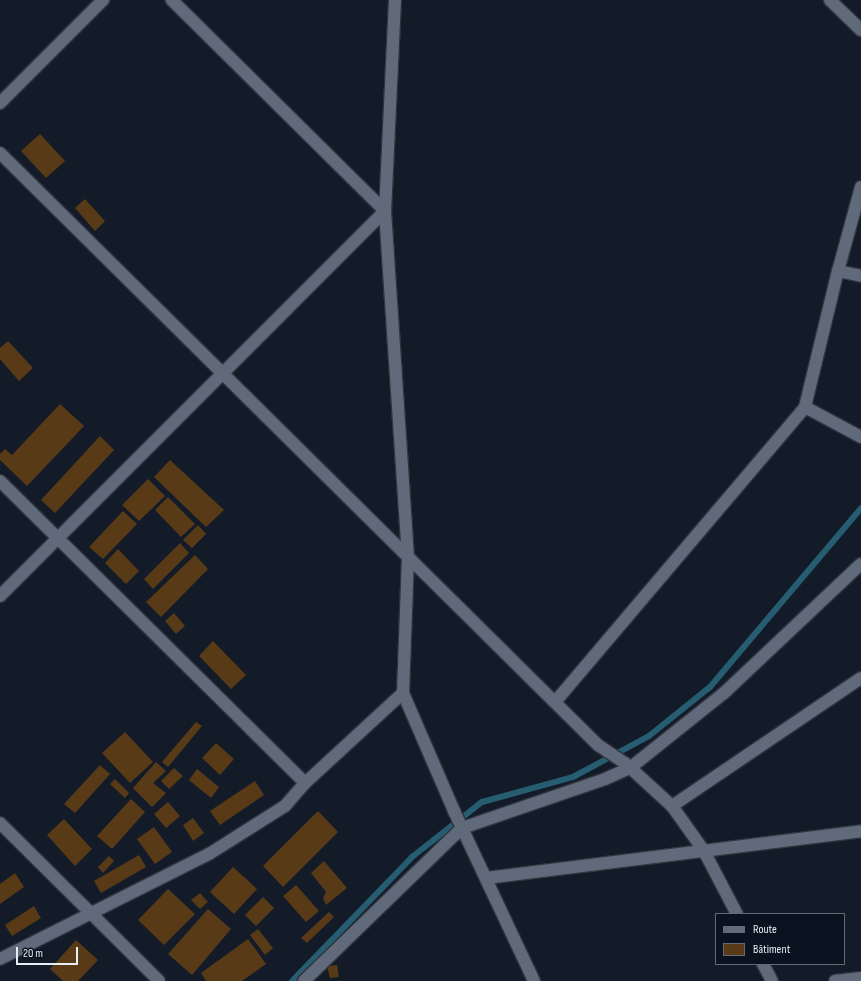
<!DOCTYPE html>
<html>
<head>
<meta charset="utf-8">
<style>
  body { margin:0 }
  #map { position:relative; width:861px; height:981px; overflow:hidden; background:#131b29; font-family:"Sofia Sans Condensed",sans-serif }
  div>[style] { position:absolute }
  .stream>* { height:6px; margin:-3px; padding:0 3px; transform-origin:3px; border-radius:3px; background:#265d70 }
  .building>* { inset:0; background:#583a17 }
  .roads { filter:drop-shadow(1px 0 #30343f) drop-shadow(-1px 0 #30343f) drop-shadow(0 1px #30343f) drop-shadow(0 -1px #30343f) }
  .street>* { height:12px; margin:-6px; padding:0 6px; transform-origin:6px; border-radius:6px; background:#606a7a }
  span { translate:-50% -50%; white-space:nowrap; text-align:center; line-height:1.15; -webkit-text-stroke:3.5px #0a121f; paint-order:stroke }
  .legend { position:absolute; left:715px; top:913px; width:130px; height:52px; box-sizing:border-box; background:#0a121f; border:1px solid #626a75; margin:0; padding:5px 7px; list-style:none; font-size:12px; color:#e7edf6 }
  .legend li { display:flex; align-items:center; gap:8px; height:20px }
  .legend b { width:20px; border:1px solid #626a75 }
  .scale { position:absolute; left:16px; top:947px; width:62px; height:18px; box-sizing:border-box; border:2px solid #e7edf6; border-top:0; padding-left:5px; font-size:12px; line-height:14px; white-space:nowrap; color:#e7edf6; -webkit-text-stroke:3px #0a121f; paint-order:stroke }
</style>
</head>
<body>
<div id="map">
  <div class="stream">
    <i style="left:292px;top:981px;width:173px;rotate:-45.9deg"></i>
    <i style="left:412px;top:857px;width:89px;rotate:-38.2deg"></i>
    <i style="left:482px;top:802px;width:94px;rotate:-15.4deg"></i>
    <i style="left:573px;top:777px;width:86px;rotate:-28.3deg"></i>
    <i style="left:649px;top:736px;width:78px;rotate:-38.8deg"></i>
    <i style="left:710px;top:687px;width:234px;rotate:-49.8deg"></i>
  </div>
  <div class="building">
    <i style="clip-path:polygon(40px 134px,65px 161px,46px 178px,21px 151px)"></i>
    <i style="clip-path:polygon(85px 199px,105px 221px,95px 231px,75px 208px)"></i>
    <i style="clip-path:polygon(8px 341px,33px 368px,19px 381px,0 359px,0 348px)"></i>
    <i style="clip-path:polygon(60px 404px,84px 426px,27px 486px,0 460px,0 454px,5px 449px,12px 455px)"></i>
    <i style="clip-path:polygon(100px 436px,114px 450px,55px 513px,41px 500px)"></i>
    <i style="clip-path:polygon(170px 460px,224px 510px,206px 527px,154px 477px)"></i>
    <i style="clip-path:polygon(148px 479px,165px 496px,139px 521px,122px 505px)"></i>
    <i style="clip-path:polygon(168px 497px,195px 524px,181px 537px,155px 510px)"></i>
    <i style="clip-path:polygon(123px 511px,137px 524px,103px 559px,89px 547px)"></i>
    <i style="clip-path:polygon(198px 525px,206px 534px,192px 548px,183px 540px)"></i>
    <i style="clip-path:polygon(180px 543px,189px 553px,153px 589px,144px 579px)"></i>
    <i style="clip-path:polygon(118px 549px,139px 571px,126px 584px,105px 563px)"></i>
    <i style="clip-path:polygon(195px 555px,208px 569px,161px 617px,146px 602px)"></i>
    <i style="clip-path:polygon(174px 613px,185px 626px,176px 634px,165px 621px)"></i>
    <i style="clip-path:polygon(213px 641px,246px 675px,231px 689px,199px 656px)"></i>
    <i style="clip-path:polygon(196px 722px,202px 726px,168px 767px,162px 762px)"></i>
    <i style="clip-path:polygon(125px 732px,153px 762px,130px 783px,102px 753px)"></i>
    <i style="clip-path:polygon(216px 743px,234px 759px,220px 775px,202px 758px)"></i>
    <i style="clip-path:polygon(156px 762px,166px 771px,153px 783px,166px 793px,152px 807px,133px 788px)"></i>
    <i style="clip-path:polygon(100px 765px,110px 774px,75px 813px,64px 804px)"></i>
    <i style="clip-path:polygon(174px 768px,183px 776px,169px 789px,161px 781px)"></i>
    <i style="clip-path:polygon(197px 769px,219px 787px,211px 798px,189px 780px)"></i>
    <i style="clip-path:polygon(115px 779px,129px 793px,125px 798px,110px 784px)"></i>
    <i style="clip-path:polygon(255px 781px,264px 795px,220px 825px,210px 811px)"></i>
    <i style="clip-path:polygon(131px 799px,145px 812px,112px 849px,97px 836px)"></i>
    <i style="clip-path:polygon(168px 802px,180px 816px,166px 828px,154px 814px)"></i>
    <i style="clip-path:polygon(318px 811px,338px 832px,283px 887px,263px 866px)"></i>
    <i style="clip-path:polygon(193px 818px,204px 833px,193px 841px,183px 825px)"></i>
    <i style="clip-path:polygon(64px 819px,92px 849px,75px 866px,47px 835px)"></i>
    <i style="clip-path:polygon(154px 827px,172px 852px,155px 864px,137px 839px)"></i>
    <i style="clip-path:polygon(139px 855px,146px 867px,101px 893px,94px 881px)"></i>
    <i style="clip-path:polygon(109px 856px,114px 861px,103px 873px,98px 867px)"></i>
    <i style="clip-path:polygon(324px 861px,347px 888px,326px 905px,323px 898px,326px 892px,311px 873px)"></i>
    <i style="clip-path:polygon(233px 867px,257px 889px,234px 914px,210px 892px)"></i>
    <i style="clip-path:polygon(15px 873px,24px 887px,0 904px,0 884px)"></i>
    <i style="clip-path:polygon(296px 885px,319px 911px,306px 922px,283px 896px)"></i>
    <i style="clip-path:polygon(168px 889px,195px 914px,164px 945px,138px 920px)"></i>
    <i style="clip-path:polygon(200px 893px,208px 902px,200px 909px,191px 900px)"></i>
    <i style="clip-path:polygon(263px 897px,274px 908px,256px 926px,245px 915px)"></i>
    <i style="clip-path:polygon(34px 906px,41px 918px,12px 936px,5px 925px)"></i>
    <i style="clip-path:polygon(208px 909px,231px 929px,192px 975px,168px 954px)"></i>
    <i style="clip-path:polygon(329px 912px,334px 917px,307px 943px,301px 938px)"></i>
    <i style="clip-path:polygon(258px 929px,273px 948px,265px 955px,250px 935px)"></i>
    <i style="clip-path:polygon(248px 939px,266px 964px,242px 981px,206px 981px,201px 973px)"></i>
    <i style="clip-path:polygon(76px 940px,98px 960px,78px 981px,63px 981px,50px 969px)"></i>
    <i style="clip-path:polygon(337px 965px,339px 977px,330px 978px,327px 966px)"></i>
  </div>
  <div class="roads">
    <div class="street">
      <i style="left:395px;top:0;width:211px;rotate:92.7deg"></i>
      <i style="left:385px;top:211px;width:347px;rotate:86.2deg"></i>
      <i style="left:408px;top:557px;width:136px;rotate:92.1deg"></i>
      <i style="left:403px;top:693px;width:129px;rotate:66.6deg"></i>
      <i style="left:454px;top:811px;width:188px;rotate:64.8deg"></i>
      <i style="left:830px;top:0;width:43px;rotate:44.1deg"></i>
      <i style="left:0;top:103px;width:146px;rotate:-45deg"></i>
      <i style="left:0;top:153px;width:841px;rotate:44.71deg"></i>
      <i style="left:598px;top:745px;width:32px;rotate:34deg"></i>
      <i style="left:625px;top:763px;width:64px;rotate:42.5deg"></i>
      <i style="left:672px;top:806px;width:55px;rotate:54.6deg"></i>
      <i style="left:704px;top:851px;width:71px;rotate:62.4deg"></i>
      <i style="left:838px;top:271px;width:24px;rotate:12deg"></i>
      <i style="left:805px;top:407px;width:64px;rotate:28.2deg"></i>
      <i style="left:0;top:481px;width:429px;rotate:44.7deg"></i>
      <i style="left:0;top:596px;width:544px;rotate:-45deg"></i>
      <i style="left:385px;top:211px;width:300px;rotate:-135.3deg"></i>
      <i style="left:555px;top:702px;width:387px;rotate:-49.7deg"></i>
      <i style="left:805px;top:407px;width:140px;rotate:-76.4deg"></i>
      <i style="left:838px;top:271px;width:87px;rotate:-74.7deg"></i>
      <i style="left:672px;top:806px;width:228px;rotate:-34.1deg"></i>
      <i style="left:0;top:823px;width:224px;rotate:44.8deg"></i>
      <i style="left:486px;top:878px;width:378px;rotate:-7.1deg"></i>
      <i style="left:0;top:959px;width:234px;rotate:-26.7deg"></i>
      <i style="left:209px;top:854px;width:90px;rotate:-32.3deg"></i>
      <i style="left:285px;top:806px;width:30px;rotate:-49deg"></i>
      <i style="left:305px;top:783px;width:133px;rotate:-42.6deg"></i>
      <i style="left:763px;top:964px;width:19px;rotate:62deg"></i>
      <i style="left:304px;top:981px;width:220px;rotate:-44.1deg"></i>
      <i style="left:462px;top:828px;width:151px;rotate:-18.9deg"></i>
      <i style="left:605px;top:779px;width:27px;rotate:-24deg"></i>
      <i style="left:630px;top:768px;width:120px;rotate:-38.6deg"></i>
      <i style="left:724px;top:693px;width:188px;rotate:-43.3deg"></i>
      <i style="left:835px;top:981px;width:26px;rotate:-7deg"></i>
    </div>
  </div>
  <ul class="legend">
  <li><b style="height:5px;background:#606a7a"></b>Route</li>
  <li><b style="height:11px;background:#583a17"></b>Bâtiment</li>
  </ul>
  <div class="scale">20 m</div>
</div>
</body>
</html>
